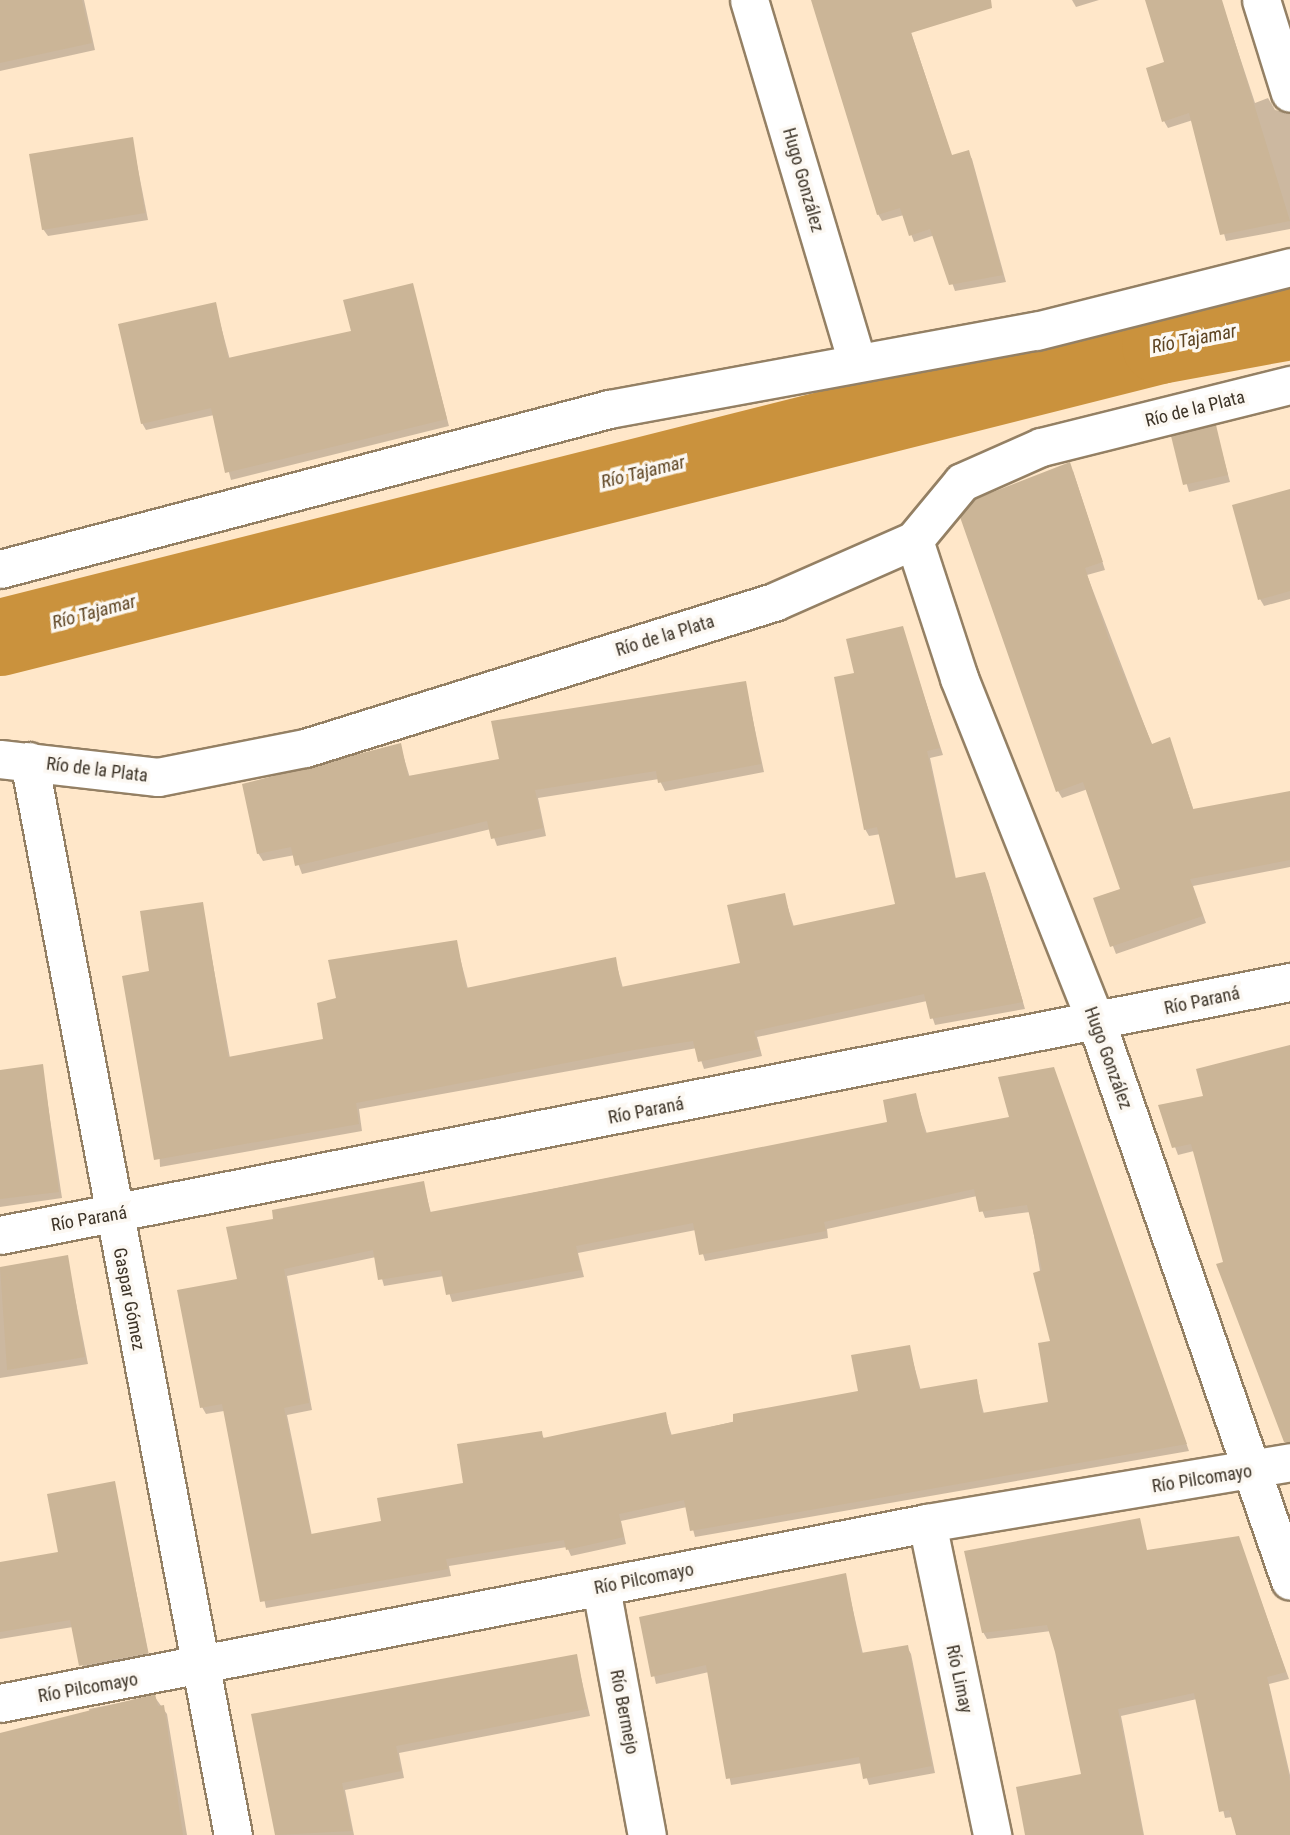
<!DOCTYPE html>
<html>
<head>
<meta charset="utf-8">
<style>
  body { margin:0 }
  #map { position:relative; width:1290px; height:1835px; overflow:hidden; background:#ffe7c9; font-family:"Roboto Condensed",sans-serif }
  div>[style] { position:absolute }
  .shadow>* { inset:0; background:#0003 }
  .river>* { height:77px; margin:-38.5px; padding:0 38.5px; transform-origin:38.5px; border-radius:38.5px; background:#ca923d }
  .building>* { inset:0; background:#cbb597 }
  .roads { filter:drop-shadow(2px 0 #948064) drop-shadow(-2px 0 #948064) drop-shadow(0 2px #948064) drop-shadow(0 -2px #948064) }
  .street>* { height:37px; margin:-18.5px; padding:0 18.5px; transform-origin:18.5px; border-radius:18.5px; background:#fff }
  span { translate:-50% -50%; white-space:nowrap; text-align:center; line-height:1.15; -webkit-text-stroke:7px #fcf8f2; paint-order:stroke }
  .street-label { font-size:18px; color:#3c3327 }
  .water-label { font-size:19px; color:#5d4422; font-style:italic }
</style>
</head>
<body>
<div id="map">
  <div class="shadow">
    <i style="clip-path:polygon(0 0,84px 0,95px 50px,0 71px)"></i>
    <i style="clip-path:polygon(1072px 0,1099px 0,1076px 7px)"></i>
    <i style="clip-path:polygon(1146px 0,1221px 0,1255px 103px,1268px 98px,1275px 110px,1290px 113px,1290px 229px,1226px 241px,1193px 120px,1168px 128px,1164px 121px,1166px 64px)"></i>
    <i style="clip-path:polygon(909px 26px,952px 157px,968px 152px,972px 159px,1006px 282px,955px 291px,935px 235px,914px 242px,904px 215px,882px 221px,878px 214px)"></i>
    <i style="clip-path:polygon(132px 139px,148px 220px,48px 236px,43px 229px)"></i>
    <i style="clip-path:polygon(412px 285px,449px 426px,231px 480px,214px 415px,146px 430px,142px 423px,215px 304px,230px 360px,353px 332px)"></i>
    <i style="clip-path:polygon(1215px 427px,1230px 482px,1189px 492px,1173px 437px)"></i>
    <i style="clip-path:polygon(1073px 471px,1105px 570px,1087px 575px,1152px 745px,1169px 739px,1194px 811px,1290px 793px,1290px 867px,1193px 886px,1206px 923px,1116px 954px,1095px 899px,1122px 890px,1088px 789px,1062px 798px,1058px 791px)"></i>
    <i style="clip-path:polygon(1290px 491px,1290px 599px,1264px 606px,1260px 599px)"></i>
    <i style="clip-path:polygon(902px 628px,943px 755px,930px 758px,956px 879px,984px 874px,988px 881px,1025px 1009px,935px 1025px,927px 1001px,757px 1037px,762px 1056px,704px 1069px,697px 1048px,359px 1109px,362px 1131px,160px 1167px,151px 972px,202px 904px,230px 1058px,325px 1040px,338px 1000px,330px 961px,456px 942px,468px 989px,615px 959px,623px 988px,742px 965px,784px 895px,794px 927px,897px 905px,881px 834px,869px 836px,865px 829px,856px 675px)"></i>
    <i style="clip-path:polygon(745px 683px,764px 772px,665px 791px,659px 779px,538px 798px,546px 836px,497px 846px,491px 829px,302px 874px,295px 855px,263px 861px,258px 853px,400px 745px,410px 778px,501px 760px)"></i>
    <i style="clip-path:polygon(1290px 1046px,1290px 1434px,1225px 1263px,1194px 1151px,1178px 1155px,1160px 1107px,1205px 1098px)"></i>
    <i style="clip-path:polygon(42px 1066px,62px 1198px,0 1207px,0 1072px)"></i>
    <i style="clip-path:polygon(evenodd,1053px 1068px,1189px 1451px,695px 1537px,687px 1507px,621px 1521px,626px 1544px,571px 1556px,567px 1547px,449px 1566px,451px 1576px,266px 1608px,224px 1411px,206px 1414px,202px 1407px,239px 1281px,275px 1220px,423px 1183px,431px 1213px,889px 1123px,915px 1095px,927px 1134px,1011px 1119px,1053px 1068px,977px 1196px,985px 1218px,1030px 1212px,1052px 1342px,1050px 1403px,984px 1414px,976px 1381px,921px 1391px,909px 1347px,860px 1392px,672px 1436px,665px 1414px,545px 1440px,541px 1433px,465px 1485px,383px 1523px,312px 1536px,287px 1415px,312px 1410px,287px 1276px,376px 1257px,384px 1286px,444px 1276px,452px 1302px,584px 1277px,578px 1253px,696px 1230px,705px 1261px,828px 1238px,827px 1229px,977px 1196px)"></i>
    <i style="clip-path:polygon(67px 1257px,88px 1364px,0 1378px,0 1268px)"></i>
    <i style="clip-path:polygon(114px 1483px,150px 1660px,85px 1673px,73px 1627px,0 1639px,0 1565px,60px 1554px)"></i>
    <i style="clip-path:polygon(1238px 1537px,1289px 1679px,1269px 1684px,1290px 1775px,1290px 1835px,1237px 1835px,1232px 1817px,1225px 1818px,1197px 1699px,1121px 1716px,1144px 1835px,1028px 1835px,1083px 1776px,1051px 1631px,987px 1639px,983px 1632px,1147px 1552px)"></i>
    <i style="clip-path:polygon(845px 1575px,863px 1654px,907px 1647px,911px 1654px,935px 1773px,869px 1785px,862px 1763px,731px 1785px,709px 1672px,656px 1684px,641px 1618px)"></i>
    <i style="clip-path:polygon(576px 1656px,590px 1716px,399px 1753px,404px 1778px,345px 1790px,354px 1835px,277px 1835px,253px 1715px)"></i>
    <i style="clip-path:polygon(154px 1696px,167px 1714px,187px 1835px,68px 1835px,0 1820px,0 1734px,90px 1717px,89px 1709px)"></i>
  </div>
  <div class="river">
    <i style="left:0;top:637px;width:1196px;rotate:-14.13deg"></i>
    <i style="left:1160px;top:345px;width:132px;rotate:-10.5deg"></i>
  </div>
  <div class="building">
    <i style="clip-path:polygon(0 0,82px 0,92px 43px,0 63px)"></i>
    <i style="clip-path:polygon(811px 0,991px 0,992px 8px,911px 33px,952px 155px,969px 150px,1003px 275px,949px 285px,930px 229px,909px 236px,900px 208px,877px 215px)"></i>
    <i style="clip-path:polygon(1145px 0,1222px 0,1290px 221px,1220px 235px,1189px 113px,1162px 122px,1146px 68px,1164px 62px)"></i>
    <i style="clip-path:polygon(133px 137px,145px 213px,42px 230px,29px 154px)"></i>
    <i style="clip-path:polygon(413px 283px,447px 419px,225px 473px,211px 408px,141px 424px,118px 324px,216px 302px,228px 358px,351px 331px,343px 300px)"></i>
    <i style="clip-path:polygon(1216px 425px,1228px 475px,1183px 485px,1171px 436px)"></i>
    <i style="clip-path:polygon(1070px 462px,1103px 562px,1085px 568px,1108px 637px,1152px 744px,1170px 737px,1193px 809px,1290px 791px,1290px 860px,1190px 879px,1203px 916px,1110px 947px,1093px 898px,1120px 889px,1083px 782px,1056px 792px,960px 517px,975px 499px)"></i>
    <i style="clip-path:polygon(1290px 489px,1290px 591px,1258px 600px,1232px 505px)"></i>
    <i style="clip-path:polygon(903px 626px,940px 748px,927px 751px,955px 878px,985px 872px,1023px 1002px,930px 1019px,924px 994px,754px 1031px,759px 1049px,698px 1062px,693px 1041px,634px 1050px,356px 1103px,359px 1124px,154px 1160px,122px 976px,149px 971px,140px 911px,203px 902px,228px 1057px,323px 1039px,317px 1003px,336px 998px,328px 960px,457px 940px,466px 988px,616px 957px,621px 987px,740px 963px,727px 905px,785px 893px,792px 926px,895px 904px,877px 827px,864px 830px,834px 677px,854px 673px,846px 639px)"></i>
    <i style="clip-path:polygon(746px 681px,761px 764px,658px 783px,656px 771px,535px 790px,543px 828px,491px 839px,487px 821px,295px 866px,291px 847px,257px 854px,242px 784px,401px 743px,408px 776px,499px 759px,491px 721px)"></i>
    <i style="clip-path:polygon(1290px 1045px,1290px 1442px,1284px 1442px,1216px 1264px,1223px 1262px,1191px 1144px,1172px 1148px,1158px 1105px,1203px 1096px,1196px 1069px)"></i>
    <i style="clip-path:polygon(43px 1064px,59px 1192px,0 1199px,0 1070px)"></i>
    <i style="clip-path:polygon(evenodd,1054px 1067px,1187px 1444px,690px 1531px,684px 1500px,619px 1514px,624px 1537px,566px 1550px,564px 1540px,446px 1559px,448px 1569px,260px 1602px,222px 1404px,200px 1408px,177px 1290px,237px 1279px,226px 1227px,273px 1219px,272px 1210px,424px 1181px,430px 1212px,551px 1189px,887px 1122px,883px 1100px,916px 1093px,925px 1133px,1009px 1117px,998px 1077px,1054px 1067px,974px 1189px,979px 1212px,1027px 1205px,1042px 1270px,1033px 1273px,1050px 1341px,1038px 1343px,1048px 1402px,982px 1413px,977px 1379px,919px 1389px,910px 1345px,851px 1355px,858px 1391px,733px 1414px,733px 1422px,670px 1435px,666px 1412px,543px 1438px,542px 1431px,457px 1444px,463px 1483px,377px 1498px,381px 1521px,311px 1534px,284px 1408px,309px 1403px,284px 1269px,373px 1250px,378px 1280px,441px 1270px,446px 1295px,581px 1270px,576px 1246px,693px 1223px,699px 1255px,826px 1231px,824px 1222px,974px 1189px)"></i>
    <i style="clip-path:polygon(68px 1255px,85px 1357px,7px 1370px,0 1267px)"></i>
    <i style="clip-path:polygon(115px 1481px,148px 1653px,79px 1666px,70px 1620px,0 1632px,0 1562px,58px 1552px,47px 1494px)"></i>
    <i style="clip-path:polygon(1140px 1518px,1147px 1550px,1239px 1536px,1286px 1672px,1267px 1677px,1290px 1781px,1290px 1835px,1236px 1835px,1229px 1810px,1219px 1812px,1194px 1693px,1118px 1709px,1143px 1835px,1025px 1835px,1016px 1787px,1081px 1774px,1055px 1652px,1047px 1625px,982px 1633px,964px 1551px)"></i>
    <i style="clip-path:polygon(846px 1573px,861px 1653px,908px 1645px,932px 1766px,863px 1779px,859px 1757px,726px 1779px,706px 1665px,651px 1677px,639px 1617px)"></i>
    <i style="clip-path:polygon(577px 1654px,587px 1709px,396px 1746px,401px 1771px,342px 1783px,352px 1831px,275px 1835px,251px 1714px)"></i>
    <i style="clip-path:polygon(155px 1694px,158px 1706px,164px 1705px,183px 1835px,0 1835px,0 1733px)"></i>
  </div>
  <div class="roads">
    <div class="street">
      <i style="left:749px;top:0;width:376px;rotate:73.4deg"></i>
      <i style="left:1261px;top:0;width:97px;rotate:72.7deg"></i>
      <i style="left:914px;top:540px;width:145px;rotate:71.9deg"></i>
      <i style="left:959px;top:678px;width:373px;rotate:68.3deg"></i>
      <i style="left:1097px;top:1024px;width:589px;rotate:70.89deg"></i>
      <i style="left:0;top:569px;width:630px;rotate:-14.72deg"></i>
      <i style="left:609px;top:409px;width:434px;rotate:-10.4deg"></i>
      <i style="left:1036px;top:331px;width:262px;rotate:-14.1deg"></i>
      <i style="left:0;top:759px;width:159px;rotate:6.5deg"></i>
      <i style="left:158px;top:777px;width:150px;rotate:-11.2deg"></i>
      <i style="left:305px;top:748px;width:493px;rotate:-17.3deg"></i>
      <i style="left:776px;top:601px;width:151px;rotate:-23.8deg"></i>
      <i style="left:914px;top:540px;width:75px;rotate:-50.4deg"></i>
      <i style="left:962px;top:482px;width:86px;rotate:-23.9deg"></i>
      <i style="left:1041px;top:447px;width:257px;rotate:-14deg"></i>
      <i style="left:29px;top:761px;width:1093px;rotate:79.25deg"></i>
      <i style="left:0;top:1235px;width:1315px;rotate:-11.1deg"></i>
      <i style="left:927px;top:1523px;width:319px;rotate:78.2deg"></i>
      <i style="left:601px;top:1588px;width:251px;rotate:79.5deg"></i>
      <i style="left:0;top:1703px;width:944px;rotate:-10.99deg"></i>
      <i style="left:927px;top:1523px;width:368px;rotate:-9.5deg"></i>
    </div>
  </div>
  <div class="street-label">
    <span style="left:803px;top:180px;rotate:74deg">Hugo González</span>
    <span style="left:1195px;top:409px;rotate:-14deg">Río de la Plata</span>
    <span style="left:665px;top:636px;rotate:-17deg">Río de la Plata</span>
    <span style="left:97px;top:770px;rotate:7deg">Río de la Plata</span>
    <span style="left:1202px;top:1001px;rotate:-12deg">Río Paraná</span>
    <span style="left:1108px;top:1058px;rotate:70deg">Hugo González</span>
    <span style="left:646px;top:1111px;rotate:-11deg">Río Paraná</span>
    <span style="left:89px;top:1219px;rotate:-10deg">Río Paraná</span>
    <span style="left:129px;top:1299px;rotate:79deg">Gaspar Gómez</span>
    <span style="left:1202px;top:1479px;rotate:-9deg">Río Pilcomayo</span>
    <span style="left:644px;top:1579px;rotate:-11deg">Río Pilcomayo</span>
    <span style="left:959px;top:1679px;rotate:78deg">Río Limay</span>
    <span style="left:88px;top:1688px;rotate:-10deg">Río Pilcomayo</span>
    <span style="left:624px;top:1712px;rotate:79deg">Río Bermejo</span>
  </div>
  <div class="water-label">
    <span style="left:1194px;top:339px;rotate:-11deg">Río Tajamar</span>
    <span style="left:643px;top:472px;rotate:-14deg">Río Tajamar</span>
    <span style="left:94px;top:612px;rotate:-15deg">Río Tajamar</span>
  </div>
</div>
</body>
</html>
